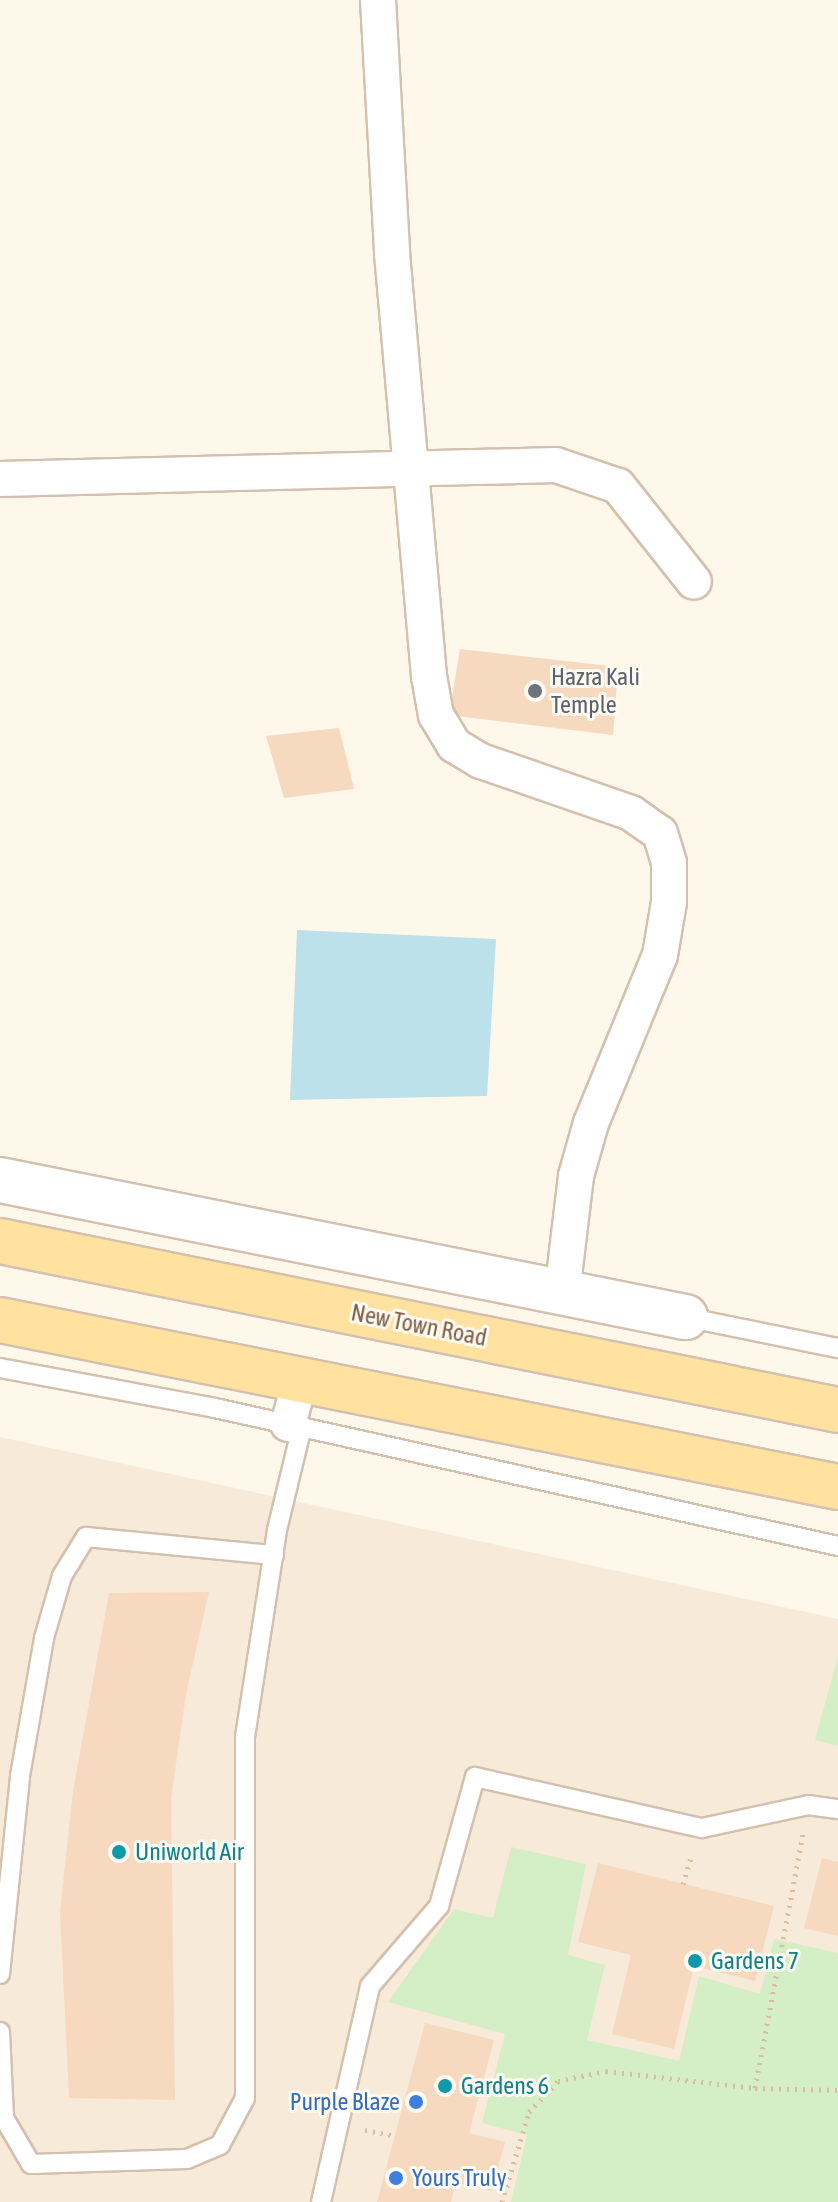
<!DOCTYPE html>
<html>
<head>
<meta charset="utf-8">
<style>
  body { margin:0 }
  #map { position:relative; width:838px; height:2202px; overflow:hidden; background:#fef8ea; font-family:"Asap Condensed",sans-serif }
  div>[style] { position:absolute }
  .residential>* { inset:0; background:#f7ead8 }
  .green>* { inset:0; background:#d4eec6 }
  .water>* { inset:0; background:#bce1eb }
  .building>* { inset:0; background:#f6d9bf }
  .path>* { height:5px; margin-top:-2.5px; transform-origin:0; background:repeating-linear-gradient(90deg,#dcbca1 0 2px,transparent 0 8px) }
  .roads { filter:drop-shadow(2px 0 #d3c0ae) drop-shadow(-2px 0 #d3c0ae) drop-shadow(0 2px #d3c0ae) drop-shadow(0 -2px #d3c0ae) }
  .lane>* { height:18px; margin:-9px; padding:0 9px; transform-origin:9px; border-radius:9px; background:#fff }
  .street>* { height:34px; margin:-17px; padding:0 17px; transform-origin:17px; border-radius:17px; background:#fff }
  .secondary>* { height:44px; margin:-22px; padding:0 22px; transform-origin:22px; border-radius:22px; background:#fff }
  .primary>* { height:44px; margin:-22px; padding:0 22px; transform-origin:22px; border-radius:22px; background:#ffe2a0 }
  .dots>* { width:22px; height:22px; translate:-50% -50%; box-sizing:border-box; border:4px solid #fffbf2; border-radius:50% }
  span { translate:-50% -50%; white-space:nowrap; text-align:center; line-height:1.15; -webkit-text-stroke:6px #fffbf2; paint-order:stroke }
  .worship-label { font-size:24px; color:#5b616d }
  .left { translate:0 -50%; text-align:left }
  .street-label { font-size:24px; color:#7d5f4a }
  .culture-label { font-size:24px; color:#0d838f }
  .shop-label { font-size:24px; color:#366cbe }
  .right { translate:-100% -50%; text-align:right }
</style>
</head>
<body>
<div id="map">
  <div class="residential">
    <i style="clip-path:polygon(0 1437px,838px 1619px,838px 2202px,0 2202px)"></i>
  </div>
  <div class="green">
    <i style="clip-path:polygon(838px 1656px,838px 1746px,815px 1740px)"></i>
    <i style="clip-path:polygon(511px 1847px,586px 1864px,568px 1955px,605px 1965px,587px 2040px,679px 2061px,699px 1976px,760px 1994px,774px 1939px,838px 1953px,838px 2202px,511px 2202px,527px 2135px,482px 2123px,505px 2034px,388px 2002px,454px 1909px,493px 1918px)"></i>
  </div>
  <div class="water">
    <i style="clip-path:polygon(297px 930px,496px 939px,487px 1096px,290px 1100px)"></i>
  </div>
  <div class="building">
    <i style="clip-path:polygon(460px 649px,618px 667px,613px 735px,449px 715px)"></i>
    <i style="clip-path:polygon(339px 728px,354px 789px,284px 798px,266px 736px)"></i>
    <i style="clip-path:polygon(209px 1592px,186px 1694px,171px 1799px,175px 2100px,69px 2098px,60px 1912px,73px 1791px,109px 1593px)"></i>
    <i style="clip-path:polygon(822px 1858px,838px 1862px,838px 1936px,804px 1928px)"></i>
    <i style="clip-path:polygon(598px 1863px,774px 1906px,755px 1981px,694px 1966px,674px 2049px,612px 2034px,631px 1955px,578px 1942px)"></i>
    <i style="clip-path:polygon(425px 2023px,494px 2040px,469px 2133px,505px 2142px,492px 2191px,456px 2182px,451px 2202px,377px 2202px)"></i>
  </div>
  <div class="path">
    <i style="left:683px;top:1884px;width:31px;rotate:-73deg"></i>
    <i style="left:755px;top:2088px;width:259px;rotate:-79.3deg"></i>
    <i style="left:365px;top:2130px;width:31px;rotate:11deg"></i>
    <i style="left:502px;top:2202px;width:94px;rotate:-73.3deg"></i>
    <i style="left:529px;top:2112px;width:42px;rotate:-46.9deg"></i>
    <i style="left:558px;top:2081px;width:49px;rotate:-11.8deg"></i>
    <i style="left:606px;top:2071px;width:150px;rotate:6.5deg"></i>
    <i style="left:755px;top:2088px;width:83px;rotate:1.4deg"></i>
  </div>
  <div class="roads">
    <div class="lane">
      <i style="left:685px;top:1317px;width:156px;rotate:11.5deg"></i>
      <i style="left:0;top:1368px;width:219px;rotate:10.5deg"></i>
      <i style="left:215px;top:1408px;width:638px;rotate:12.49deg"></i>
      <i style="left:0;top:1974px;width:199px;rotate:-84.2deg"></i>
      <i style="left:20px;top:1776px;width:140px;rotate:-80.1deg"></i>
      <i style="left:44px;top:1638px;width:65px;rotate:-73.8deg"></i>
      <i style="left:62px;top:1576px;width:46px;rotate:-58.4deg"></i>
      <i style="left:86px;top:1537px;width:189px;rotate:5.5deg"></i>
      <i style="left:0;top:2032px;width:86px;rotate:87.3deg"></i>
      <i style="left:4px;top:2118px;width:53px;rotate:59.6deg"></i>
      <i style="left:31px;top:2164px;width:156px;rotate:-1.8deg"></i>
      <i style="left:187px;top:2159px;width:36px;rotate:-23deg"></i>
      <i style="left:220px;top:2145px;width:53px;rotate:-62deg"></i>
      <i style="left:245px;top:2098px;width:361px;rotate:-90deg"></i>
      <i style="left:245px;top:1737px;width:209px;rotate:-81.2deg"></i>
      <i style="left:277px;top:1530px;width:106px;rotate:-76.4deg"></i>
      <i style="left:321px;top:2202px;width:221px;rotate:-77.2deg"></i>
      <i style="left:370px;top:1986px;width:106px;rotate:-49.2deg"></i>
      <i style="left:439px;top:1906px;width:134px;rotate:-74.4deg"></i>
      <i style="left:475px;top:1777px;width:233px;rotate:12.7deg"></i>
      <i style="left:702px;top:1828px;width:108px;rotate:-12.2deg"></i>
      <i style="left:808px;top:1805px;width:30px;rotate:8deg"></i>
    </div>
    <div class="street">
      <i style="left:378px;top:0;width:253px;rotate:86.8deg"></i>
      <i style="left:392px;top:253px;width:425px;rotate:85deg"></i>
      <i style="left:429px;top:676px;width:40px;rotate:80deg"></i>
      <i style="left:436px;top:715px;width:35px;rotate:59deg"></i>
      <i style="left:454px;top:745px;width:31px;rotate:31deg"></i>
      <i style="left:481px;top:761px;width:159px;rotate:19.1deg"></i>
      <i style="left:631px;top:813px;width:35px;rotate:35deg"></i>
      <i style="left:660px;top:833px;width:31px;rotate:73deg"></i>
      <i style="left:669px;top:863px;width:39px;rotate:90deg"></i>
      <i style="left:669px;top:902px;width:54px;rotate:99.6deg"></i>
      <i style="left:660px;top:955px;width:182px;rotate:112.3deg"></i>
      <i style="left:591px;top:1123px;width:55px;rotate:105.8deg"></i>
      <i style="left:576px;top:1176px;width:118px;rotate:96.8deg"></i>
      <i style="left:0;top:479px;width:556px;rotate:-1.44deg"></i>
      <i style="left:556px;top:465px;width:65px;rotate:18.7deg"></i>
      <i style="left:618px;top:486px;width:122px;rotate:51.6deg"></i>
      <i style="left:288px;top:1424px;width:47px;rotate:-73.9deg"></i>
    </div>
    <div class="secondary">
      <i style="left:0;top:1180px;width:699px;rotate:11.31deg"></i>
    </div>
    <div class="primary">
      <i style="left:0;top:1241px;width:855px;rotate:11.4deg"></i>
      <i style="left:0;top:1320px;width:854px;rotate:11.27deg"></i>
    </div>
  </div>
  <div class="dots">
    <i style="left:535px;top:691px;background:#6b7280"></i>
    <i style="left:119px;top:1852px;background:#0f9aa8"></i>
    <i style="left:695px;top:1961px;background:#0f9aa8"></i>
    <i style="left:445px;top:2086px;background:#0f9aa8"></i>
    <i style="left:416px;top:2102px;background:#3f7fe0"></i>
    <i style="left:396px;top:2178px;background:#3f7fe0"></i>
  </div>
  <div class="worship-label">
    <span class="left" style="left:551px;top:691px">Hazra Kali<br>Temple</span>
  </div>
  <div class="street-label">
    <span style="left:419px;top:1325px;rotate:11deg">New Town Road</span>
  </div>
  <div class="culture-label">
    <span class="left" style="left:135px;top:1852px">Uniworld Air</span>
    <span class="left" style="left:711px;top:1961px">Gardens 7</span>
    <span class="left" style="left:461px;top:2086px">Gardens 6</span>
  </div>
  <div class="shop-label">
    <span class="right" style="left:400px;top:2102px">Purple Blaze</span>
    <span class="left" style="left:412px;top:2178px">Yours Truly</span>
  </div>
</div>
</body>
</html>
